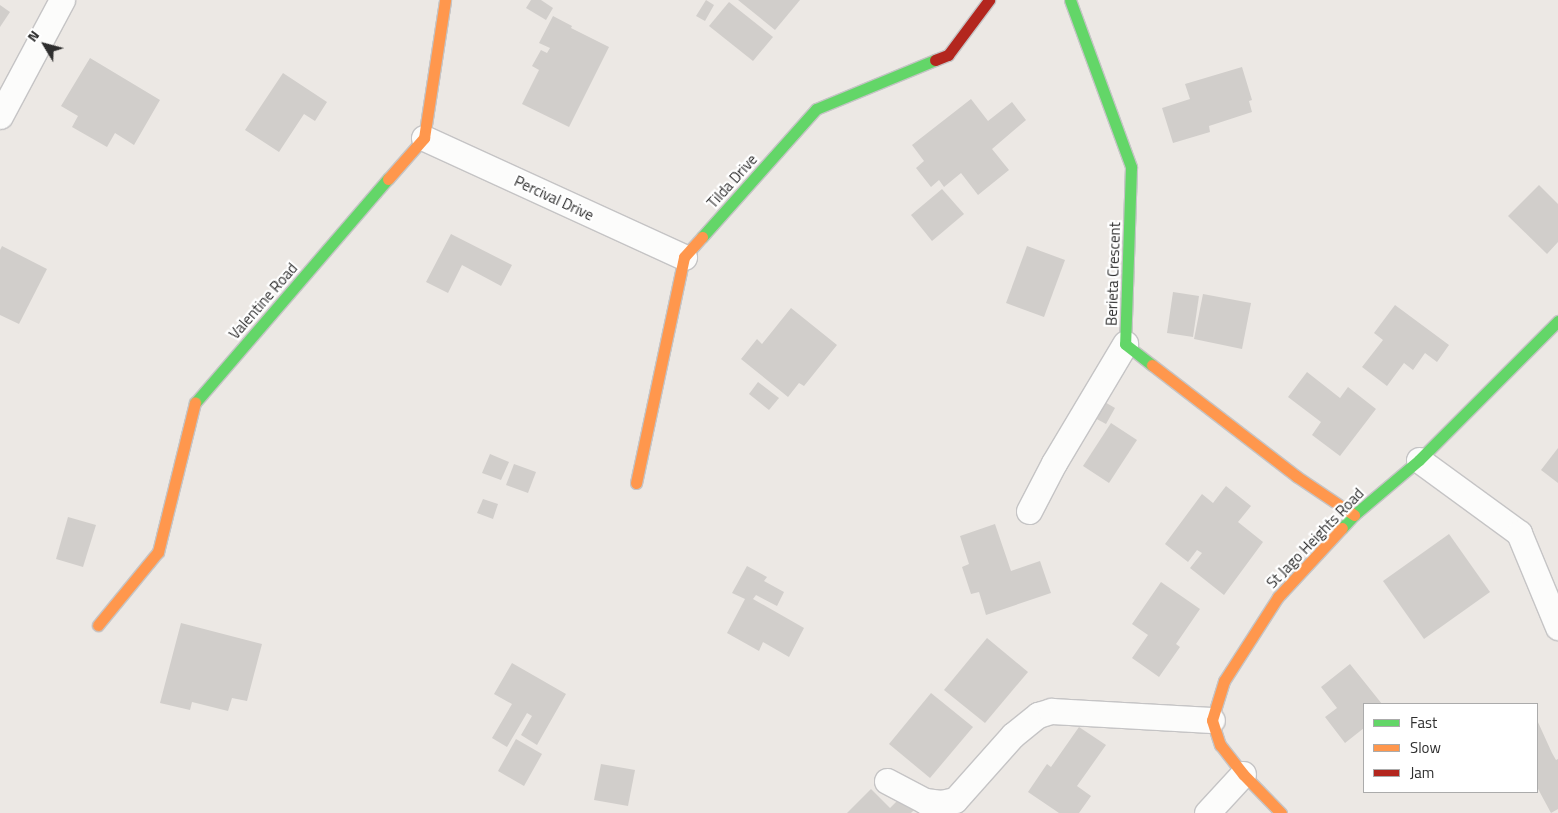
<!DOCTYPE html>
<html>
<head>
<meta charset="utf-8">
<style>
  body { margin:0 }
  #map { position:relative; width:1558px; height:813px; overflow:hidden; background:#ece8e4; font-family:"Titillium Web",sans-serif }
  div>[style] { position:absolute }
  .building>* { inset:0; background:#d1cecb }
  .roads { filter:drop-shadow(1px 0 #c5c4c5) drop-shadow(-1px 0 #c5c4c5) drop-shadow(0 1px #c5c4c5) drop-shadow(0 -1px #c5c4c5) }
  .street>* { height:25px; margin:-12.5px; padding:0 12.5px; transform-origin:12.5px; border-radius:12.5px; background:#fcfcfb }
  .fast>* { height:11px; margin:-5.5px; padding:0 5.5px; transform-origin:5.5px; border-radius:5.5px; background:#63d668 }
  .slow>* { height:11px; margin:-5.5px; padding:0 5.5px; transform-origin:5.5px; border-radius:5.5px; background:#ff974d }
  .jam>* { height:11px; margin:-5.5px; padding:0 5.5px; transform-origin:5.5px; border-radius:5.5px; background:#b3261e }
  span { translate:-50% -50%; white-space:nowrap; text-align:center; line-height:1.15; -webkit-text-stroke:4.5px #fff; paint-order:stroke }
  .street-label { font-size:15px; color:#2e2e2e }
  .legend { position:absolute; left:1363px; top:703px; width:175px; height:90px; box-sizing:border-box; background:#fff; border:1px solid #ababab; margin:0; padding:6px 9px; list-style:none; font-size:15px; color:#2e2e2e }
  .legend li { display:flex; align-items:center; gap:10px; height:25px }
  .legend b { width:25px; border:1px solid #ababab }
  .north { position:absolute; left:20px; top:20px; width:50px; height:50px; -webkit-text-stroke:4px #fff; paint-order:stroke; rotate:307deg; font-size:14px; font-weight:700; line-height:20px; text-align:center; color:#2e2e2e }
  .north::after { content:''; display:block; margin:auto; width:18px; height:22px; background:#2e2e2e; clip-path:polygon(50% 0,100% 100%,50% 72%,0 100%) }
</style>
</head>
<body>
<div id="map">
  <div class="building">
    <i style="clip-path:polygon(531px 0,541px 0,553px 8px,546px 20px,526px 8px)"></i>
    <i style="clip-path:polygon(706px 0,714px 5px,705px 21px,696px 16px)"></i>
    <i style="clip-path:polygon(738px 0,800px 0,775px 30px)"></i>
    <i style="clip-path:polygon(729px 2px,773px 37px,753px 61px,709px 26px)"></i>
    <i style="clip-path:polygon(0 5px,10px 12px,0 27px)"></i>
    <i style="clip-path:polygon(553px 16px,572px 26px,571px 28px,609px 47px,569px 127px,522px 104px,539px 70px,532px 66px,541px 50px,547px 53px,550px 48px,539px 43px)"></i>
    <i style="clip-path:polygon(90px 58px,160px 100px,134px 145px,115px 133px,107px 147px,72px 127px,78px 116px,61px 106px)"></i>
    <i style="clip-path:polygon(1242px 67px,1252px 100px,1249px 101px,1252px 112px,1209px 126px,1210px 132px,1173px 143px,1162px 108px,1190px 99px,1185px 84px)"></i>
    <i style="clip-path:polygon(283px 73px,327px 102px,315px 121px,304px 114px,279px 152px,245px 130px)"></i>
    <i style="clip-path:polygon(971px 99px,988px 121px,1012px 102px,1026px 120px,992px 149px,1009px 170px,978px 195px,961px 173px,944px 187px,939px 180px,931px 187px,916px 168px,924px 161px,912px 145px)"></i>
    <i style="clip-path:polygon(1539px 185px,1558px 204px,1558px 242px,1547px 254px,1508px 216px)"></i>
    <i style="clip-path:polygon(942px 189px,964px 214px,932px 241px,911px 215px)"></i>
    <i style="clip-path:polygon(451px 234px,512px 265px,501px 286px,462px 265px,448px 293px,426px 282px)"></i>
    <i style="clip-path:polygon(2px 246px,47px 269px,19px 324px,0 315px,0 250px)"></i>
    <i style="clip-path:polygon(1027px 246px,1065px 260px,1044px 317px,1006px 303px)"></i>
    <i style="clip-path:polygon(1173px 292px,1199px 296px,1193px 337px,1167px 333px)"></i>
    <i style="clip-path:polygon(1203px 294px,1251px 303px,1242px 349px,1194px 339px)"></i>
    <i style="clip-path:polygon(1395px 305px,1449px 345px,1437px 362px,1425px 353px,1413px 370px,1404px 363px,1387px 386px,1362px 367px,1383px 340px,1374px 333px)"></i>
    <i style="clip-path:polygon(791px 308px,837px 345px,804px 386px,799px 383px,788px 397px,741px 359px,757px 339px,762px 344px)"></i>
    <i style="clip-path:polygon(1307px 372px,1340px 398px,1348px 387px,1376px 409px,1340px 456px,1312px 435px,1321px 422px,1288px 397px)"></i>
    <i style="clip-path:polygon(758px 382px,779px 398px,769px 410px,749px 394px)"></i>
    <i style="clip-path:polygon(1103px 401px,1115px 408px,1106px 424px,1093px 417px)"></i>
    <i style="clip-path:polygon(1111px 423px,1137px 440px,1109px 483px,1083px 466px)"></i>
    <i style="clip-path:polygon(1558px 448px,1558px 483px,1541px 470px)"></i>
    <i style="clip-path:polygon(490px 454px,509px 462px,501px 480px,482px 473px)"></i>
    <i style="clip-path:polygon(514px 464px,536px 472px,528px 493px,506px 485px)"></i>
    <i style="clip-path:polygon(1226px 486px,1251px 506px,1238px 522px,1263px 542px,1224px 595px,1190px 568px,1202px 553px,1197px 550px,1188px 562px,1165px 544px,1202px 494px,1213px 503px)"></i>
    <i style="clip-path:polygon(483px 499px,498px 504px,493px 519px,477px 513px)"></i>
    <i style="clip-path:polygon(68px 517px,96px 525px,83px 567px,56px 559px)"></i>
    <i style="clip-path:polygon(995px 524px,1011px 571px,1040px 561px,1051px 593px,986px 615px,979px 592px,971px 594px,962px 567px,969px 564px,960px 536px)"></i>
    <i style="clip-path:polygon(1449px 534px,1490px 592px,1424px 639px,1383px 581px)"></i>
    <i style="clip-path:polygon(747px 566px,767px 577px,764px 581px,784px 592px,777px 606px,756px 595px,753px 599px,804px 628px,789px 657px,763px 642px,759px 651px,727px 633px,745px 599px,732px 593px)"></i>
    <i style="clip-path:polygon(1161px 582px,1200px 609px,1176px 644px,1180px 647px,1159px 677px,1132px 658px,1148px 635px,1132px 624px)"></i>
    <i style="clip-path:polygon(181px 623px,262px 644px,247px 701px,232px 698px,228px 711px,192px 702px,190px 710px,160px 703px)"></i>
    <i style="clip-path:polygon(987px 638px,1028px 672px,985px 723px,944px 690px)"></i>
    <i style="clip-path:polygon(512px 663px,566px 694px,537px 745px,521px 735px,532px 716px,527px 713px,507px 747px,492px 738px,512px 704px,494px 694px)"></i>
    <i style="clip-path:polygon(1350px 664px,1382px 704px,1364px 704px,1364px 728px,1345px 743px,1325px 717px,1337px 708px,1321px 687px)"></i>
    <i style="clip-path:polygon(931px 693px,973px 727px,930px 778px,889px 744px)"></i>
    <i style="clip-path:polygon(1537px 720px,1552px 753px,1556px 760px,1558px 759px,1558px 809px,1551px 813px,1537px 787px)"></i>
    <i style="clip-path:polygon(1079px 727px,1106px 745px,1077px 786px,1091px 796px,1079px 813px,1059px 813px,1028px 792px,1047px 764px,1051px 767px)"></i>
    <i style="clip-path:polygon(516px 739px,542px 754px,524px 786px,498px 771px)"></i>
    <i style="clip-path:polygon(601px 764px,635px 770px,628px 806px,594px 800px)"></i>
    <i style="clip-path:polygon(871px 789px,890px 808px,902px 796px,915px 809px,911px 813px,847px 813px)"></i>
  </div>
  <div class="roads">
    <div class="street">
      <i style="left:0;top:116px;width:132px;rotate:-61.9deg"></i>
      <i style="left:424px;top:138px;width:286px;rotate:24.6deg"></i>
      <i style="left:1419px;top:460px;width:124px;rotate:36.1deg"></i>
      <i style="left:1519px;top:533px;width:102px;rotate:67.5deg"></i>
      <i style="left:1029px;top:511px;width:54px;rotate:-62.5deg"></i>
      <i style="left:1054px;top:463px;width:139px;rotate:-59.2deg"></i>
      <i style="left:887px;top:781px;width:43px;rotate:27.8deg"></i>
      <i style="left:925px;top:801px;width:16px;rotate:7deg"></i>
      <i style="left:941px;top:803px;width:14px;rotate:-12deg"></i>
      <i style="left:955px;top:800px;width:87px;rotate:-48.3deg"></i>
      <i style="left:1013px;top:735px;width:32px;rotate:-39deg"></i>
      <i style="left:1038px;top:715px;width:14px;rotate:-17deg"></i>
      <i style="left:1051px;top:711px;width:161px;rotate:3.2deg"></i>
      <i style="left:1207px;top:813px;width:53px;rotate:-47.3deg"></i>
    </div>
    <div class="fast">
      <i style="left:1070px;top:0;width:178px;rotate:69.9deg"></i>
      <i style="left:1131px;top:167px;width:177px;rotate:91.9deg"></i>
      <i style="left:1125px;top:344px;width:34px;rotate:38deg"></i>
      <i style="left:702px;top:237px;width:171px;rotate:-48.3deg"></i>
      <i style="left:816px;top:109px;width:129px;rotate:-22.4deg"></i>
      <i style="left:195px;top:403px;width:296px;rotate:-49.3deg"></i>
      <i style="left:1342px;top:528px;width:18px;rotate:-47deg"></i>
      <i style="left:1354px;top:515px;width:85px;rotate:-40.2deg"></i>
      <i style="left:1419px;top:460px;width:197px;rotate:-45deg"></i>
    </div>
    <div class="slow">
      <i style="left:388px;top:179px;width:55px;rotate:-48.7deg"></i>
      <i style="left:424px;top:138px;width:140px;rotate:-81.3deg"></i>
      <i style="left:1152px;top:365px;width:182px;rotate:37.6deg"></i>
      <i style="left:1296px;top:476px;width:70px;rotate:33.9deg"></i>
      <i style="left:636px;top:483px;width:231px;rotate:-78deg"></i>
      <i style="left:684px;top:257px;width:27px;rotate:-48deg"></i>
      <i style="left:98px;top:625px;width:94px;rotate:-50.6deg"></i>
      <i style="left:158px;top:552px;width:154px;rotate:-76.1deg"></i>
      <i style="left:1281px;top:813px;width:54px;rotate:-134.3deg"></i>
      <i style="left:1243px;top:774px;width:37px;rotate:-128deg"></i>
      <i style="left:1220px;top:745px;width:26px;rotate:-108deg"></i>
      <i style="left:1212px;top:720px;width:41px;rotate:-72.9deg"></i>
      <i style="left:1224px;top:681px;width:100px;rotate:-57.3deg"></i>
      <i style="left:1278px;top:597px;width:94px;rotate:-47.2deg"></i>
    </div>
    <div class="jam">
      <i style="left:935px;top:60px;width:14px;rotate:-21deg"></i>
      <i style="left:948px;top:55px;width:69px;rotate:-53.3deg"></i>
    </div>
  </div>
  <div class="street-label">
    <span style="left:732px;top:181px;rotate:-48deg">Tilda Drive</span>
    <span style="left:554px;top:198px;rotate:25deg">Percival Drive</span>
    <span style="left:1113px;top:274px;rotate:-88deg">Berieta Crescent</span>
    <span style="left:263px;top:301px;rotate:-49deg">Valentine Road</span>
    <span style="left:1315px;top:538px;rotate:-46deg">St Jago Heights Road</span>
  </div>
  <ul class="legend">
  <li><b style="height:6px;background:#63d668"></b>Fast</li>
  <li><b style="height:6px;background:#ff974d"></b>Slow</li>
  <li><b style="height:6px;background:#b3261e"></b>Jam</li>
  </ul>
  <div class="north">N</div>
</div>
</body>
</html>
